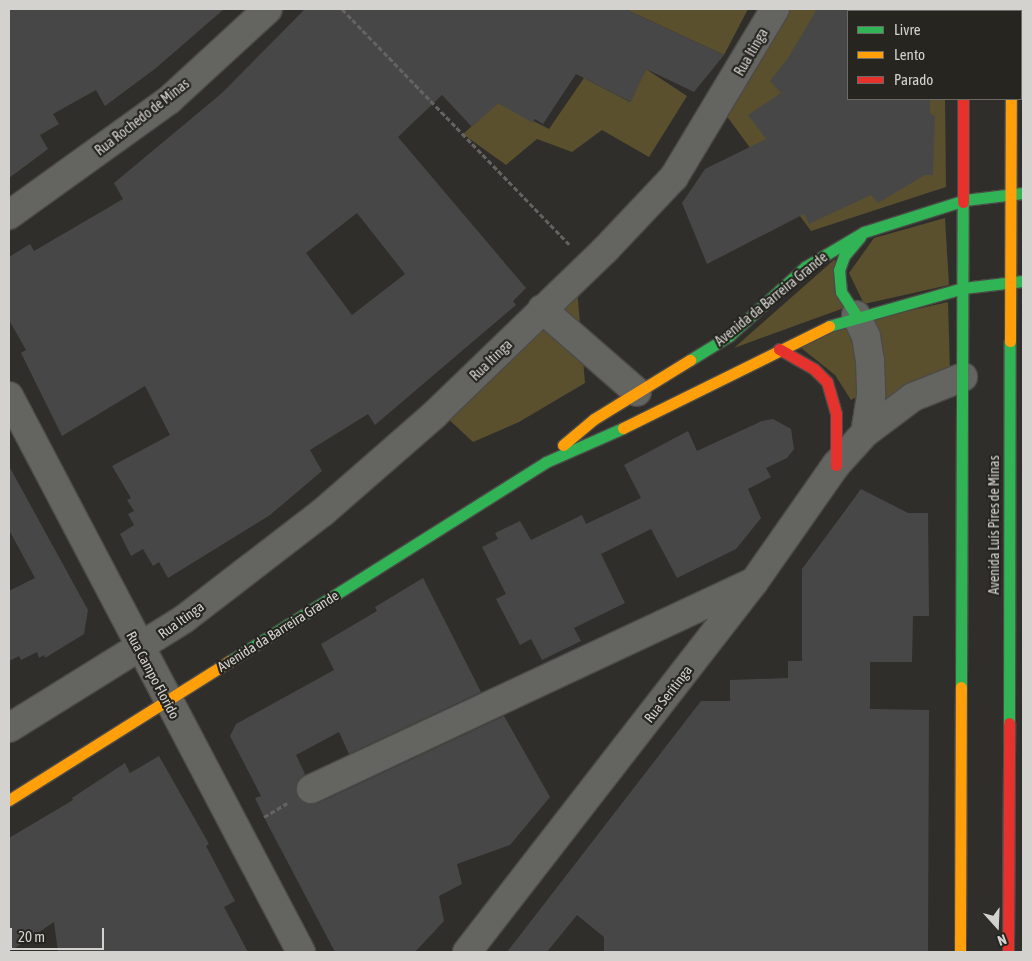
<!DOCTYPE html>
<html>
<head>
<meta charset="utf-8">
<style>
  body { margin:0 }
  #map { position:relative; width:1032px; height:961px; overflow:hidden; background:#2f2e2b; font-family:"Asap Condensed",sans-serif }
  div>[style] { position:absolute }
  .green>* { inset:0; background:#5b502d }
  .building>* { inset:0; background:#484747 }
  .path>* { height:3px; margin-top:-1.5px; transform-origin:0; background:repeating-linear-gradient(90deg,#646361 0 5px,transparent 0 7.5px) }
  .roads { filter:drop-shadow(1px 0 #4c4b48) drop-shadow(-1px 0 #4c4b48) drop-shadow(0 1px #4c4b48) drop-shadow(0 -1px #4c4b48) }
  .street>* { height:28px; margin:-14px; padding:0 14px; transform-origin:14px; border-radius:14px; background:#646461 }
  .fast>* { height:11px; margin:-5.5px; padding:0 5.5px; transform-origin:5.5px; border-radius:5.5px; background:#30b455 }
  .slow>* { height:11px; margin:-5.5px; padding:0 5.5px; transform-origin:5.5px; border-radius:5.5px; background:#ff9f0a }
  .jam>* { height:11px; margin:-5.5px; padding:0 5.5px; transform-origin:5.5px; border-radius:5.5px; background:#e5322d }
  span { translate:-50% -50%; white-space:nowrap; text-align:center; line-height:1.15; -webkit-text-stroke:4.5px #262520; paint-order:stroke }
  .street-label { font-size:14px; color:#d4d2cf }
  .frame { position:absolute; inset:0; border:10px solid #d4d2cf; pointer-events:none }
  .legend { position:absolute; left:847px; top:10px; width:175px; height:90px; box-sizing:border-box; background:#262520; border:1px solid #6c6a66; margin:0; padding:6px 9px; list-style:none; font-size:15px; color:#d4d2cf }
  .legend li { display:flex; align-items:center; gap:10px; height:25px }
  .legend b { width:25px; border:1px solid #6c6a66 }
  .north { position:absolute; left:972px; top:901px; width:50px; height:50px; -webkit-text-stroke:4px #262520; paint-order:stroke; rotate:160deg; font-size:14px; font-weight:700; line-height:20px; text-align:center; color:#d4d2cf }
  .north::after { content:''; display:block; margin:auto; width:18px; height:22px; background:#d4d2cf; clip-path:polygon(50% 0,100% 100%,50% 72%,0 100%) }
  .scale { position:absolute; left:10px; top:928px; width:94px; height:22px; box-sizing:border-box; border:2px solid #d4d2cf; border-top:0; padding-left:6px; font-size:15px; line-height:18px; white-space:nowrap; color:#d4d2cf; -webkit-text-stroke:4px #262520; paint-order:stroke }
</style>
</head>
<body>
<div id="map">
  <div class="green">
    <i style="clip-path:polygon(625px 9px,748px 9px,724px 55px)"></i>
    <i style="clip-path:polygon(790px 9px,943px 9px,848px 11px,848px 99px,945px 99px,946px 187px,811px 231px,726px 115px)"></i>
    <i style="clip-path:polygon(646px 69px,687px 96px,649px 157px,602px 130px,572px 152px,537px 139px,506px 165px,463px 134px,498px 103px,549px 129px,584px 78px,630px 102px)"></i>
    <i style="clip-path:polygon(945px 218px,949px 285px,864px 304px,849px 273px,874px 238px)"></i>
    <i style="clip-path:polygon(835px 259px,844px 308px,734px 348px)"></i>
    <i style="clip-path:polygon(577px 288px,585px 383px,519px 422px,473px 442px,444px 415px)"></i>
    <i style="clip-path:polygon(948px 302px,950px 372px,875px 410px,873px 319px)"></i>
    <i style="clip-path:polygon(845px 319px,861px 341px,863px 393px,851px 400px,835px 375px,800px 347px)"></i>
  </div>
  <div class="building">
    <i style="clip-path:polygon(9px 9px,224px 9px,156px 68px,105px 106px,96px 90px,53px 114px,59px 124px,40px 135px,48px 149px,9px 178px)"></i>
    <i style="clip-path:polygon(evenodd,305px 9px,625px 9px,724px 55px,694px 92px,646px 69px,631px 102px,576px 74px,543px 124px,535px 119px,533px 123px,498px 103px,472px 127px,442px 95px,398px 137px,526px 288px,513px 301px,516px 305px,375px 425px,368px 414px,310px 450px,322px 471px,270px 515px,168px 578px,159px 562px,153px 566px,143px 549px,131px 556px,120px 534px,134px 525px,128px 514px,134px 511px,127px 500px,131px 498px,112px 466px,170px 435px,145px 386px,62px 436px,21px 353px,26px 350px,9px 320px,9px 257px,30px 244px,34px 251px,123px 199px,114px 183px,222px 93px,305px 9px,357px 213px,405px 274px,352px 315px,306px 253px,357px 213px)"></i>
    <i style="clip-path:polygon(817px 9px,848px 9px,848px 99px,930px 99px,930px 113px,935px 116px,933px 175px,925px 175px,878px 203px,871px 195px,809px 224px,804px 214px,707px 264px,682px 203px,705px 169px,766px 139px,748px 115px,781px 93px,770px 81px,788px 58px)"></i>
    <i style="clip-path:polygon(773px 419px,791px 429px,794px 449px,787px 458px,766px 468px,771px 477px,748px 489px,761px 518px,736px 549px,677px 578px,651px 529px,601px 554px,625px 603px,574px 628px,581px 641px,542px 660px,531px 639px,520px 645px,496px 599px,506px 594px,482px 547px,498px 539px,495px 533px,520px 521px,531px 540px,582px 515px,586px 524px,641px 498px,624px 465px,688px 431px,697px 451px,762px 421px)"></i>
    <i style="clip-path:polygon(9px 466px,88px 610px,84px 634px,45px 658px,44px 655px,39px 658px,37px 652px,21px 660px,19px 656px,9px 661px,9px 591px,35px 578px,9px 530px)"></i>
    <i style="clip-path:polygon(861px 489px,908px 513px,928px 513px,929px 616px,913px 616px,912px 662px,870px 662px,870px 709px,929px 710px,928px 952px,604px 952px,604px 937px,577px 915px,547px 952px,507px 952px,701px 701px,730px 701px,730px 680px,788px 678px,788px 661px,802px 661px,802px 569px)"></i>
    <i style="clip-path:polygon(423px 578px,481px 692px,349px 754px,339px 732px,296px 755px,305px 774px,298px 780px,297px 796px,309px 804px,318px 803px,504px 716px,550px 797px,510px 845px,457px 864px,462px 884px,439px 896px,444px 921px,415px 952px,335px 952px,267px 823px,255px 798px,261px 796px,230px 736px,236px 724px,334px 670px,321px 644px,377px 611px,375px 607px)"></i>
    <i style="clip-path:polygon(159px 756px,209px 844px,206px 846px,235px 901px,224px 907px,248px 952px,58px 952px,54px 922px,9px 952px,9px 838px,73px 800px,72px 798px,125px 763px,130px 773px)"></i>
  </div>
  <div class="path">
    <i style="left:342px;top:9px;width:327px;rotate:46deg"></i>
    <i style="left:264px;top:817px;width:27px;rotate:-31deg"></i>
  </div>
  <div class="roads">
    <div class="street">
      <i style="left:9px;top:215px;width:197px;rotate:-35.7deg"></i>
      <i style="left:169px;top:100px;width:134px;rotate:-42.6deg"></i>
      <i style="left:542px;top:309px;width:126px;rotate:41.1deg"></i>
      <i style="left:856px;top:315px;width:23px;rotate:65deg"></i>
      <i style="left:866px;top:336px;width:24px;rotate:81deg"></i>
      <i style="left:870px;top:360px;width:36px;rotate:88deg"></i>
      <i style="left:871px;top:396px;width:37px;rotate:99deg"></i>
      <i style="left:9px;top:396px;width:628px;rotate:62.29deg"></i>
      <i style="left:9px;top:728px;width:206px;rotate:-31.9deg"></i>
      <i style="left:184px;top:619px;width:175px;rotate:-37.6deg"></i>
      <i style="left:323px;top:512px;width:147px;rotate:-41.1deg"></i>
      <i style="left:434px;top:415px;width:238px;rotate:-44deg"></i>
      <i style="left:605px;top:250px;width:100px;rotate:-46.6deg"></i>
      <i style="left:674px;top:177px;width:196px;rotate:-59deg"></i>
      <i style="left:311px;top:789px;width:486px;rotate:-25.1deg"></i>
      <i style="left:467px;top:952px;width:468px;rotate:-52.2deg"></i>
      <i style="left:754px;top:582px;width:143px;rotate:-55deg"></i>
      <i style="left:836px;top:465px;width:43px;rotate:-47.8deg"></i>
      <i style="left:865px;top:433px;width:60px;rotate:-36.9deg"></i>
      <i style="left:913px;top:397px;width:54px;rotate:-21.8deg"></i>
    </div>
    <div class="fast">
      <i style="left:962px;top:9px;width:2px;rotate:90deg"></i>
      <i style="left:1013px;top:9px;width:2px;rotate:90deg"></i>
      <i style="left:856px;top:315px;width:27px;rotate:-123deg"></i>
      <i style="left:841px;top:292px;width:22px;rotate:-95deg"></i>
      <i style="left:839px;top:270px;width:15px;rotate:-70deg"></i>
      <i style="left:844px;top:256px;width:25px;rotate:-50deg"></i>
      <i style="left:829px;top:326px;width:139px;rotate:-15.8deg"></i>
      <i style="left:963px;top:288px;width:60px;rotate:-6.7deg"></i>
      <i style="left:690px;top:360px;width:46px;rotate:-31.6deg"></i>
      <i style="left:729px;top:336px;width:103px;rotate:-42.2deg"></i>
      <i style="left:805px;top:267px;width:69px;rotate:-30.7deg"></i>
      <i style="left:864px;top:232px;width:106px;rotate:-17.6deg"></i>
      <i style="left:965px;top:200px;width:58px;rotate:-6.9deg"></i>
      <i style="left:230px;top:661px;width:373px;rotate:-32.2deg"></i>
      <i style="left:546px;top:462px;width:84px;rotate:-23.8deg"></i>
      <i style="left:961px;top:687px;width:485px;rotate:-89.8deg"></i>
      <i style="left:1009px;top:723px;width:382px;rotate:-89.9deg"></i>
    </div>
    <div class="slow">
      <i style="left:1010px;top:341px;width:242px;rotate:-89.8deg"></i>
      <i style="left:623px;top:428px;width:230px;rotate:-26.3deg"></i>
      <i style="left:563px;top:445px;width:40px;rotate:-40deg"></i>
      <i style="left:594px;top:419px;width:113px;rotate:-31.6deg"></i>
      <i style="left:9px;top:800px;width:261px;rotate:-32.2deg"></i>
      <i style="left:960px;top:952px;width:265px;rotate:-89.8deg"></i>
    </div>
    <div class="jam">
      <i style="left:963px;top:202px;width:103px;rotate:-90deg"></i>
      <i style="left:779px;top:349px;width:40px;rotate:29.7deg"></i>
      <i style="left:814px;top:369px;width:18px;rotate:45deg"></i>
      <i style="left:827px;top:382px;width:33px;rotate:74deg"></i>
      <i style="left:836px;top:414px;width:51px;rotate:90deg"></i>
      <i style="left:1008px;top:952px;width:229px;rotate:-89.7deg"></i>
    </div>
  </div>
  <div class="street-label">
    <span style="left:751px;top:52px;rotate:-60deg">Rua Itinga</span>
    <span style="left:142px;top:117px;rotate:-38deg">Rua Rochedo de Minas</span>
    <span style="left:771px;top:299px;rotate:-39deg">Avenida da Barreira Grande</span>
    <span style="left:491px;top:360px;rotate:-44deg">Rua Itinga</span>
    <span style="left:994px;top:525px;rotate:-90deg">Avenida Luís Pires de Minas</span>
    <span style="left:181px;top:620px;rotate:-36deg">Rua Itinga</span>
    <span style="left:278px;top:631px;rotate:-32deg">Avenida da Barreira Grande</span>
    <span style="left:153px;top:675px;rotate:62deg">Rua Campo Florido</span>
    <span style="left:668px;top:694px;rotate:-52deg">Rua Seritinga</span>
  </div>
  <div class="frame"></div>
  <ul class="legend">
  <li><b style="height:6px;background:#30b455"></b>Livre</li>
  <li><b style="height:6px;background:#ff9f0a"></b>Lento</li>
  <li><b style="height:6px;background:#e5322d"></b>Parado</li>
  </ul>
  <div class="north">N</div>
  <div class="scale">20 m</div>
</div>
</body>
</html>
